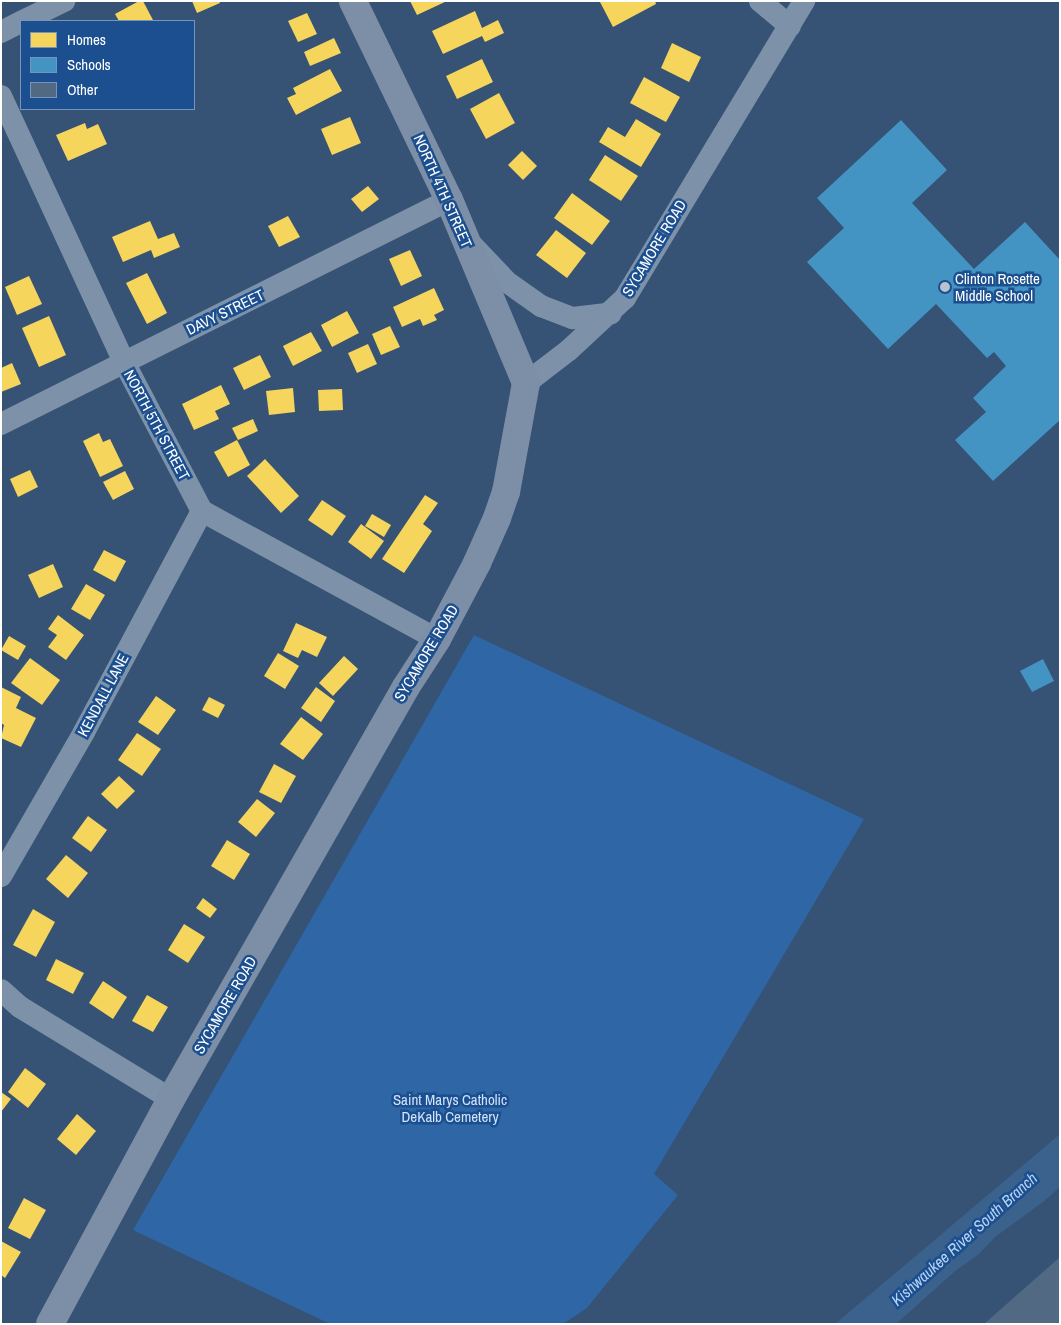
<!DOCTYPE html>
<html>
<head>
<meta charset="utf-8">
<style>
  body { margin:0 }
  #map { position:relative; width:1061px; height:1325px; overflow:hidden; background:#365274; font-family:"Archivo Narrow",sans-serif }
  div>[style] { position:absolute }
  .green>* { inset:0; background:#2f66a5 }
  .water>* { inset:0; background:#3b618d }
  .homes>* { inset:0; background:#f6d55c }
  .schools>* { inset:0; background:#4393c3 }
  .building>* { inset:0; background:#526984 }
  .street>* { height:22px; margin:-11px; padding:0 11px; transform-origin:11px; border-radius:11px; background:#7d92a8 }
  .primary>* { height:28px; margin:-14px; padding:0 14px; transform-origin:14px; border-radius:14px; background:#7d8ea7 }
  .dots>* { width:14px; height:14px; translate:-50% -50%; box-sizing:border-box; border:2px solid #1b4f8f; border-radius:50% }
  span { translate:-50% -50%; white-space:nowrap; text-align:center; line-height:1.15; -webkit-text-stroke:5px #1b4f8f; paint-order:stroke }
  .street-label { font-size:15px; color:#fff }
  .poi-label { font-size:15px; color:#fff }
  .left { translate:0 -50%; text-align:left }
  .park-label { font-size:15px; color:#cfe3fa }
  .water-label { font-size:16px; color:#b5d3f5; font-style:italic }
  .frame { position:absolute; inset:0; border:2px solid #fff; pointer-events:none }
  .legend { position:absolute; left:20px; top:20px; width:175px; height:90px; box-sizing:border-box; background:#1b4f8f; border:1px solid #7695bc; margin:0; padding:6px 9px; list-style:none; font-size:15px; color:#fff }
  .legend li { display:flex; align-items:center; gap:10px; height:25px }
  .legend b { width:25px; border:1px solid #7695bc }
</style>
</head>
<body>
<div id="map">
  <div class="green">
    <i style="clip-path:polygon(474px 635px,864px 819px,654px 1174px,678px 1195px,587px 1308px,563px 1324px,330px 1324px,133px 1230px)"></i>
  </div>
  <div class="water">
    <i style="clip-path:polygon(1060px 1134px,1060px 1187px,1043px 1202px,995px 1237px,979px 1254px,954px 1272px,896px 1324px,835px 1324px)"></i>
  </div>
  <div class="homes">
    <i style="clip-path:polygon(139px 1px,143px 1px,153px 20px,119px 21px,115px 14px)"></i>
    <i style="clip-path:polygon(192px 1px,219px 1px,220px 3px,197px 13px)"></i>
    <i style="clip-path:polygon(410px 1px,447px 1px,417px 15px)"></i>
    <i style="clip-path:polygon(602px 1px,655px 1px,656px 4px,613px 27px,600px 2px)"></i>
    <i style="clip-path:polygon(475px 11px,482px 28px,498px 20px,504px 33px,485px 42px,482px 36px,443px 54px,432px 31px)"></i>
    <i style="clip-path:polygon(307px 13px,317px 34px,298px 42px,288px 21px)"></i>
    <i style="clip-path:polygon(334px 38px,341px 53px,310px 66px,304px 52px)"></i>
    <i style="clip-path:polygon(672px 43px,701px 57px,689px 82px,661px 68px)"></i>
    <i style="clip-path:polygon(482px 59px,493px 82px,457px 99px,446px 76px)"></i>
    <i style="clip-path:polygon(330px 69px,342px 91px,296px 115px,287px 98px,296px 94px,293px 88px)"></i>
    <i style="clip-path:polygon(644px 77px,680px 97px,666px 122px,630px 103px)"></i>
    <i style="clip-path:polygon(499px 93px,515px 123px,486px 139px,470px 109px)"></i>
    <i style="clip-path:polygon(350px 117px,361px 143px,332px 155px,321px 129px)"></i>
    <i style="clip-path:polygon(636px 119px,661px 134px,641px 167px,599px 142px,608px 127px,625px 137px)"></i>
    <i style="clip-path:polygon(85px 123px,87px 129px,98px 124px,107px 144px,68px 161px,56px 135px)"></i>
    <i style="clip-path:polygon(522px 151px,537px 166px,523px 180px,508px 165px)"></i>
    <i style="clip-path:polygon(605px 155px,638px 176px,621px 201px,589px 180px)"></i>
    <i style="clip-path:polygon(368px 186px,379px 199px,362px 212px,351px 199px)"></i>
    <i style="clip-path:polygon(572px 193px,610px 221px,592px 245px,554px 218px)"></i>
    <i style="clip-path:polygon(288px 216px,300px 237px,279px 247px,268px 226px)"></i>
    <i style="clip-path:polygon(150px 221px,158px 239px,174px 233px,180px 247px,154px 258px,151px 250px,123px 262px,112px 237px)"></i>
    <i style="clip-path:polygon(556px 230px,586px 253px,567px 278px,536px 255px)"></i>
    <i style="clip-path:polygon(410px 250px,422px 276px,401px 286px,389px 259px)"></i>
    <i style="clip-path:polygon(147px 273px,167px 313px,147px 324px,126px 283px)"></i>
    <i style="clip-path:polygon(29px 276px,42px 304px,17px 315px,5px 287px)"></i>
    <i style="clip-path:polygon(434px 288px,444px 310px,434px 315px,437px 320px,423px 326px,420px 319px,402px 327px,393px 307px)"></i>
    <i style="clip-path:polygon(347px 311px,359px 333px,332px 347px,321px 325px)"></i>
    <i style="clip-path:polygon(49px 316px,66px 355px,39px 367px,22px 328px)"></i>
    <i style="clip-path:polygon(390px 326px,400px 347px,381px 355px,372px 334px)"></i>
    <i style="clip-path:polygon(311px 332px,322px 351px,293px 366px,283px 346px)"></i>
    <i style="clip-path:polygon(368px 344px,377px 364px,357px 373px,348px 353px)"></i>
    <i style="clip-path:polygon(260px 355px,271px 377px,244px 390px,233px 368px)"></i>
    <i style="clip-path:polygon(12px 363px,21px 384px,1px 392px,1px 368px)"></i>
    <i style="clip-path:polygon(221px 385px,230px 404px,215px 411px,219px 419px,194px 430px,182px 404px)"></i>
    <i style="clip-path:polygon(293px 388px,295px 412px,269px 415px,266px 391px)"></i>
    <i style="clip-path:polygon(342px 389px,343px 410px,319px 411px,318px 390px)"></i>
    <i style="clip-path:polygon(253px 419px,258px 431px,238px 440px,232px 428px)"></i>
    <i style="clip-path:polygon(99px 433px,103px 442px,110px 439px,123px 466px,100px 477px,83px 441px)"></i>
    <i style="clip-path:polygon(237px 440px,250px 465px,228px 477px,214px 452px)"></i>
    <i style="clip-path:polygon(265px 459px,299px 496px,281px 513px,247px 476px)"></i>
    <i style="clip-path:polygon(30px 470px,38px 487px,18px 497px,10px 479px)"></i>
    <i style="clip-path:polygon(125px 471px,134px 489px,113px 500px,103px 482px)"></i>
    <i style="clip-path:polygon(425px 495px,438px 503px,423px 524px,432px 531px,404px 573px,382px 559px)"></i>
    <i style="clip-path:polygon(322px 500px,346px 516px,332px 536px,308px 520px)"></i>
    <i style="clip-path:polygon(372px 514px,391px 525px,384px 537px,365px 526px)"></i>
    <i style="clip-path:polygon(361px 524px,384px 541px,371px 559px,348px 542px)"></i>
    <i style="clip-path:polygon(104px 550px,126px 561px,115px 582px,93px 570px)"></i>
    <i style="clip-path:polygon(53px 564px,63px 587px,39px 598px,28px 575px)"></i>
    <i style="clip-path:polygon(86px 584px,105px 595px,90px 620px,71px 609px)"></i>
    <i style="clip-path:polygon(58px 615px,84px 635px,66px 660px,48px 647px,57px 635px,48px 629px)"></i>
    <i style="clip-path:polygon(296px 623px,327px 637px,317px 657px,302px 650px,298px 658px,283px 651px)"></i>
    <i style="clip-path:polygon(9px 636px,26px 646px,18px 660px,1px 650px)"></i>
    <i style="clip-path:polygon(278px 653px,299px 666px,285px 689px,264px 676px)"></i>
    <i style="clip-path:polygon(344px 656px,358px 669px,333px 696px,319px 683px)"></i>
    <i style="clip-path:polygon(30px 658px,60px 680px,42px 705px,11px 683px)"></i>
    <i style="clip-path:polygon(1px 687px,21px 697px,16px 708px,36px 718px,21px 747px,1px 738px,4px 725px,1px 723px)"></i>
    <i style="clip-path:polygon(316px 687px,335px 701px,321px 722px,301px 708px)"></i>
    <i style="clip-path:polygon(156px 696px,176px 710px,158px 735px,138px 722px)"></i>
    <i style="clip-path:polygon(209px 697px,225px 705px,218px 718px,202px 710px)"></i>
    <i style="clip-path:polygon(301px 717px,323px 734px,303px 760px,280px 744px)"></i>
    <i style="clip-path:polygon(137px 733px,161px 749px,142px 776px,118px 760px)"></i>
    <i style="clip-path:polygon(274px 764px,296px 776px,281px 803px,259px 792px)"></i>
    <i style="clip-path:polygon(119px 776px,135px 791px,117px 809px,101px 794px)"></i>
    <i style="clip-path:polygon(257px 799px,275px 813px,256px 837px,238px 822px)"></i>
    <i style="clip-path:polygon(88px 816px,107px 830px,91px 852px,72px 838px)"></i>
    <i style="clip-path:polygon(227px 840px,250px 854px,234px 880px,211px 866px)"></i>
    <i style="clip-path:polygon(66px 855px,88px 873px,68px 898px,46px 879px)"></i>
    <i style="clip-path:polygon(203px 898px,217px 909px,210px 918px,196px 908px)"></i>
    <i style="clip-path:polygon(33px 909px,55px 922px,36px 957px,13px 945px)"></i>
    <i style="clip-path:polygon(184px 924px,205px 937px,188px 963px,168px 950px)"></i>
    <i style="clip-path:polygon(56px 959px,84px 973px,73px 994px,46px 980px)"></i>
    <i style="clip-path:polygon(103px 981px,127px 997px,113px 1019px,89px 1003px)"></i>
    <i style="clip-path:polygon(147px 995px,168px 1007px,153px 1032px,132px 1021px)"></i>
    <i style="clip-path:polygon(25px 1068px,46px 1084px,28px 1108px,8px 1092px)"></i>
    <i style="clip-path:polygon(1px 1092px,11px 1099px,1px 1112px)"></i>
    <i style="clip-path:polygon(77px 1114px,96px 1131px,76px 1155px,57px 1139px)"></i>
    <i style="clip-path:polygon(24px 1198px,46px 1210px,30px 1239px,8px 1228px)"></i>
    <i style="clip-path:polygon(1px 1241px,21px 1252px,5px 1278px,1px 1275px)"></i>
  </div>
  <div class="schools">
    <i style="clip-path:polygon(901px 120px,947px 170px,912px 203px,974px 269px,1025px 222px,1060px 260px,1060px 420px,993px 481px,955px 440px,986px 412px,973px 398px,1006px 366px,994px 352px,987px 358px,936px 304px,888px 349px,807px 262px,844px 228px,817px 198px)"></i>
    <i style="clip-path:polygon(1043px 659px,1054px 681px,1032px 692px,1020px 671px)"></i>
  </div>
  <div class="building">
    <i style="clip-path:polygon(1060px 1257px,1060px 1324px,984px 1324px)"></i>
  </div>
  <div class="street">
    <i style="left:760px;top:1px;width:39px;rotate:40deg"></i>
    <i style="left:23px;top:21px;width:46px;rotate:-26deg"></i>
    <i style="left:1px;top:32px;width:22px;rotate:-27deg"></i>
    <i style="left:1px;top:96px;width:293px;rotate:65.2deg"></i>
    <i style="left:124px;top:362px;width:168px;rotate:62.4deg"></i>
    <i style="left:202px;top:511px;width:268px;rotate:28.6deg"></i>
    <i style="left:471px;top:244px;width:52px;rotate:46.5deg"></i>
    <i style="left:507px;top:282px;width:42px;rotate:35.2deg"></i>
    <i style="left:541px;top:306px;width:34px;rotate:21deg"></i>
    <i style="left:573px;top:318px;width:38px;rotate:-7deg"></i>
    <i style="left:526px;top:383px;width:54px;rotate:-37.5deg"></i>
    <i style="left:569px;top:350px;width:76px;rotate:-42.9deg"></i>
    <i style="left:625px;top:298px;width:347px;rotate:-58.9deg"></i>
    <i style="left:1px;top:424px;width:501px;rotate:-26.57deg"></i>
    <i style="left:1px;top:876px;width:166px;rotate:-60deg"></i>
    <i style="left:84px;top:732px;width:251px;rotate:-61.9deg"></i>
    <i style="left:1px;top:990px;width:25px;rotate:42deg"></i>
    <i style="left:20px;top:1007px;width:177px;rotate:31.4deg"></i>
  </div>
  <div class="primary">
    <i style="left:50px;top:1324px;width:255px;rotate:-61.7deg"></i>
    <i style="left:171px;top:1099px;width:474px;rotate:-60.3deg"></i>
    <i style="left:406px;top:687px;width:57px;rotate:-57.1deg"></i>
    <i style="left:437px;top:639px;width:86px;rotate:-62.2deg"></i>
    <i style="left:477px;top:563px;width:49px;rotate:-66deg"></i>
    <i style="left:497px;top:518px;width:28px;rotate:-71deg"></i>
    <i style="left:506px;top:492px;width:111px;rotate:-79.6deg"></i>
    <i style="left:526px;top:383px;width:199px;rotate:-112.8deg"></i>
    <i style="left:449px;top:200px;width:221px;rotate:-115.8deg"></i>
  </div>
  <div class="dots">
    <i style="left:945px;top:287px;background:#b9c2ce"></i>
  </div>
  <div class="street-label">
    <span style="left:443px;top:191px;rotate:66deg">NORTH 4TH STREET</span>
    <span style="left:654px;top:248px;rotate:-59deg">SYCAMORE ROAD</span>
    <span style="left:225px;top:312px;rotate:-26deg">DAVY STREET</span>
    <span style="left:157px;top:425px;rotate:62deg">NORTH 5TH STREET</span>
    <span style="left:426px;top:653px;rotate:-59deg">SYCAMORE ROAD</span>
    <span style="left:103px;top:695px;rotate:-62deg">KENDALL LANE</span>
    <span style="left:225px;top:1005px;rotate:-60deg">SYCAMORE ROAD</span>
  </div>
  <div class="poi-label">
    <span class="left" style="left:955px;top:287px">Clinton Rosette<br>Middle School</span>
  </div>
  <div class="park-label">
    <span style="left:450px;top:1108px">Saint Marys Catholic<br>DeKalb Cemetery</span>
  </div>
  <div class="water-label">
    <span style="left:964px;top:1239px;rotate:-42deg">Kishwaukee River South Branch</span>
  </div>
  <div class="frame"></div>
  <ul class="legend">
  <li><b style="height:14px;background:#f6d55c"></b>Homes</li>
  <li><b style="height:14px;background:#4393c3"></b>Schools</li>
  <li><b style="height:14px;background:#526984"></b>Other</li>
  </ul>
</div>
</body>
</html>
